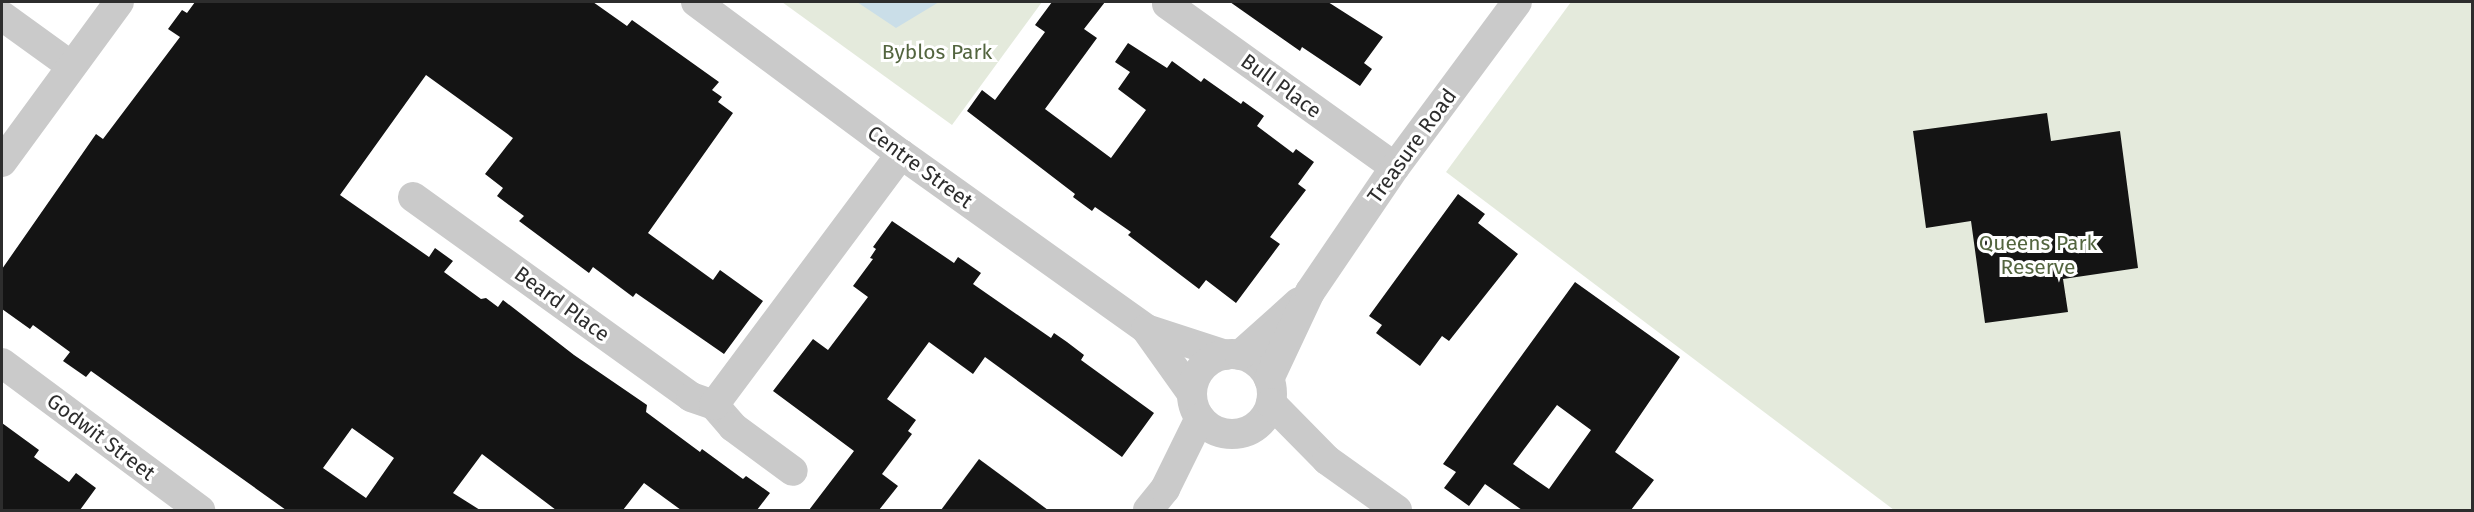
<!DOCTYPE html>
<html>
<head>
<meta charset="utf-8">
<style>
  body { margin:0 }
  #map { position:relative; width:2474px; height:512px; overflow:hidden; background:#fff; font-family:"Fira Sans",sans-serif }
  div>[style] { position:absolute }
  .green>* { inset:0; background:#e4eadc }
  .water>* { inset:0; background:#cadee8 }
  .building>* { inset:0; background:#141414 }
  .minor>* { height:30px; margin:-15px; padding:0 15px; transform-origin:15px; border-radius:15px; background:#cacaca }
  .minor>.ring { margin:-15px; padding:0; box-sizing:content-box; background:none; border:30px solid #cacaca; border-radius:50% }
  span { translate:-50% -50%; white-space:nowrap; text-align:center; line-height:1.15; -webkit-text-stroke:6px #fff; paint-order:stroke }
  .park-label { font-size:21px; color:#53653f }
  .street-label { font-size:21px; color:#2d2d2d }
  .frame { position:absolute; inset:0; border:3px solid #2d2d2d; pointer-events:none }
</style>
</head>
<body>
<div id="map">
  <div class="green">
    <i style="clip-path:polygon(782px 2px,1042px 2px,952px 125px)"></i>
    <i style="clip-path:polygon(1571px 2px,2472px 2px,2472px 510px,1894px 510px,1446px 172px)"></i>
  </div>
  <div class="water">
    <i style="clip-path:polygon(857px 2px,939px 2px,896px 28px)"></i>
  </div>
  <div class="building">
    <i style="clip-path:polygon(evenodd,195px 2px,593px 2px,627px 26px,632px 20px,719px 82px,712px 90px,722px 97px,718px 102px,733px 113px,648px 233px,713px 280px,720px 270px,763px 301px,724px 354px,636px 293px,633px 297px,593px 267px,589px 273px,519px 221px,524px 216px,497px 196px,503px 188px,485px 174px,513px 138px,426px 75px,340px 195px,429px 257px,435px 248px,453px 261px,444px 272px,481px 299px,486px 298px,498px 307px,503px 300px,574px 355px,647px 405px,646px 412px,700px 452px,702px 449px,743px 479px,746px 476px,770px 493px,757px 510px,681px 510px,644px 483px,623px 510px,556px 510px,482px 454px,453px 493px,480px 510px,286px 510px,91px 371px,86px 377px,63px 361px,70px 352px,33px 325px,30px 329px,2px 309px,2px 269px,96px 134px,103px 139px,180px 37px,168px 29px,182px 10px,187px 13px,195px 2px,352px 428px,394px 458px,366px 498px,323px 468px,352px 428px)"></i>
    <i style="clip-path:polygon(1052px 2px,1105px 2px,1084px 29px,1097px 38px,1045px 109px,1111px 158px,1146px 110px,1118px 89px,1130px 72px,1115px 62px,1128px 43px,1167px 68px,1172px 61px,1201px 82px,1204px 78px,1241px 104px,1243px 101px,1264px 116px,1257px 126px,1293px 153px,1296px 149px,1314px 162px,1298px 184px,1306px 190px,1270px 237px,1280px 244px,1236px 303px,1206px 280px,1199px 289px,1128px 235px,1131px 232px,1095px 207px,1092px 211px,1073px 197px,1075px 194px,967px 111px,982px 90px,995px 100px,1045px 32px,1035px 25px)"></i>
    <i style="clip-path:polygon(1230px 2px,1328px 2px,1383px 37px,1364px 63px,1372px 69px,1360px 86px,1302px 47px,1300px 51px)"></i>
    <i style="clip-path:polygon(2047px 113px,2051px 141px,2120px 131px,2138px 268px,2063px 279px,2068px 312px,1985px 323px,1971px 221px,1926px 228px,1913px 131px)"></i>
    <i style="clip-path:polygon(1458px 194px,1485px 214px,1478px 223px,1518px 254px,1449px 341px,1442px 336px,1420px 366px,1376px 333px,1382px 325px,1369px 316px)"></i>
    <i style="clip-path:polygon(892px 221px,954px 263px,958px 257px,981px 273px,973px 284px,1051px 338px,1054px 333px,1067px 342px,1084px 355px,1081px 360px,1154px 413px,1122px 457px,985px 357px,973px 374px,929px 342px,887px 399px,916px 420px,908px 431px,912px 434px,882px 474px,898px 486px,879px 510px,809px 510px,854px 451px,773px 391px,813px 339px,828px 350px,868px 297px,853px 286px,873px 259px,870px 258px,876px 249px,873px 247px)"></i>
    <i style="clip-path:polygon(evenodd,1575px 282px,1680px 357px,1615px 452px,1654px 480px,1631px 510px,1522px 510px,1485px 484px,1469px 506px,1444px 488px,1456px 472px,1443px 464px,1575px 282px,1557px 405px,1591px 430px,1549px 489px,1513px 464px,1557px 405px)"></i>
    <i style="clip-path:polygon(2px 423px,39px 450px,34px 457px,69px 482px,76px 473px,96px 488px,80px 510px,2px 510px)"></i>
    <i style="clip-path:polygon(979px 459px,1048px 510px,941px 510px)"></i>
  </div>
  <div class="minor">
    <i style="left:696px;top:2px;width:255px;rotate:36.6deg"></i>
    <i style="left:901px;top:154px;width:301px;rotate:35.5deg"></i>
    <i style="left:1146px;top:329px;width:84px;rotate:18deg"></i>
    <i style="left:1167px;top:4px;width:280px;rotate:35.6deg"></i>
    <i style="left:2px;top:16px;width:84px;rotate:35.8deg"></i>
    <i style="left:2px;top:162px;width:198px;rotate:-53.8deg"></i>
    <i style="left:413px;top:197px;width:342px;rotate:35.7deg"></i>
    <i style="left:691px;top:397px;width:24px;rotate:19deg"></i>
    <i style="left:714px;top:405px;width:29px;rotate:49deg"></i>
    <i style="left:733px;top:427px;width:74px;rotate:36.3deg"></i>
    <i style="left:1146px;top:329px;width:77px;rotate:54.5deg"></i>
    <i class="ring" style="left:1192px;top:354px;width:50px;height:50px"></i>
    <i style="left:1240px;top:355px;width:79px;rotate:-41.9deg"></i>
    <i style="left:2px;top:363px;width:247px;rotate:36.6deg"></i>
    <i style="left:1269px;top:379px;width:96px;rotate:-64.8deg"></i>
    <i style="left:1310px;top:292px;width:151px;rotate:-55.8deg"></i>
    <i style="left:1395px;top:167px;width:205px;rotate:-53.5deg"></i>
    <i style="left:1271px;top:403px;width:80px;rotate:45.5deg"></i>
    <i style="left:1327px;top:460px;width:86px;rotate:35.5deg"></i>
    <i style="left:714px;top:405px;width:313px;rotate:-53.3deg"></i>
    <i style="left:1148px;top:510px;width:27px;rotate:-51deg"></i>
    <i style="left:1165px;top:489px;width:79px;rotate:-63.8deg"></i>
  </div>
  <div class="park-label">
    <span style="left:937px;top:52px">Byblos Park</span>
    <span style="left:2038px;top:255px">Queens Park<br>Reserve</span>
  </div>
  <div class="street-label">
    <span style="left:1281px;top:86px;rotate:36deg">Bull Place</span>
    <span style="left:1412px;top:146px;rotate:-54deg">Treasure Road</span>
    <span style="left:920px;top:167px;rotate:36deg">Centre Street</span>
    <span style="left:562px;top:304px;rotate:36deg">Beard Place</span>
    <span style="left:101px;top:437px;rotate:37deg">Godwit Street</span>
  </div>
  <div class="frame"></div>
</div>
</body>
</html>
